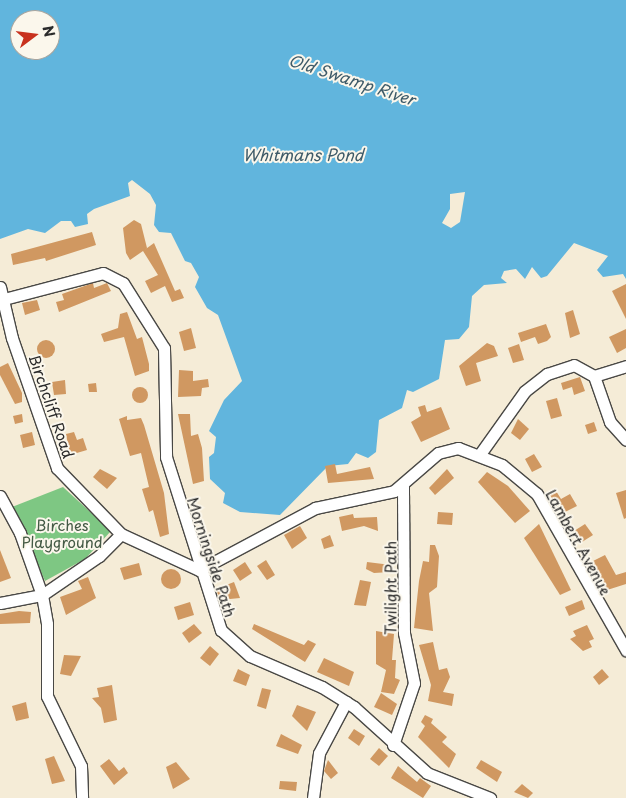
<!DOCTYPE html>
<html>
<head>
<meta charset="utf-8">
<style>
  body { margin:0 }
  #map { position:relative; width:626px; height:798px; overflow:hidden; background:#f5ecd7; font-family:"Playpen Sans",sans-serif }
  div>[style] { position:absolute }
  .green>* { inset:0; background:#7ec783 }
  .water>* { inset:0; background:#61b5dd }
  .building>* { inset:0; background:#d09861 }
  .round { border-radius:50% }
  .roads { filter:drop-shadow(1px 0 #494845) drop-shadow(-1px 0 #494845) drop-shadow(0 1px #494845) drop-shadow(0 -1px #494845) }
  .minor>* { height:11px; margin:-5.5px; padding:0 5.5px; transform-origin:5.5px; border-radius:5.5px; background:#fff }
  span { translate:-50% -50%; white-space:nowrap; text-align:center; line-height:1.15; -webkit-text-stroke:4px #fbf7ec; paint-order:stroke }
  .street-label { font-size:15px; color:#2b2b2b }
  .park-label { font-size:15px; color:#445a45 }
  .water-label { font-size:16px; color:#3e5b69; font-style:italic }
  .north { position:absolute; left:10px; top:10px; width:50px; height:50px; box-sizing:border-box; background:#fbf7ec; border:1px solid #a8a59f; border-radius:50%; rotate:75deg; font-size:14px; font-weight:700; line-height:20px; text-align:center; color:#2b2b2b }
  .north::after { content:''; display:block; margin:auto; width:18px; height:22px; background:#c8321e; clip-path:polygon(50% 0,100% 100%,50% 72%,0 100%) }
</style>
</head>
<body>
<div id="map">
  <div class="green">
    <i style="clip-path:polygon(63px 487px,111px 531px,85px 559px,45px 581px,12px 507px)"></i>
  </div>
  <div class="water">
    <i style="clip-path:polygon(evenodd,0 0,626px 0,626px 279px,623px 274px,603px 277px,597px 270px,608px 256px,574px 243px,547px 276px,541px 278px,532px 267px,525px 279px,516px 269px,504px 271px,501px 278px,507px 283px,484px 285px,472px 296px,469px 327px,459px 339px,445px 340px,439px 379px,413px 392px,407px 390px,402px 408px,379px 420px,376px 452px,368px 458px,356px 453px,348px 464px,328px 466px,280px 515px,240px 512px,223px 503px,225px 493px,210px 479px,209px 457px,214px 453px,216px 437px,209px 431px,224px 400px,242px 381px,218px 315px,207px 308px,195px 287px,199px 277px,191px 263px,185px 261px,171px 233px,159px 232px,154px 225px,156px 205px,150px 194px,132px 180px,128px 183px,130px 196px,94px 209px,87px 214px,88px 224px,75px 227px,71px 221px,61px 221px,45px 233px,28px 229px,0 239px,0 0,20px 20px,50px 20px,50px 50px,20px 50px,20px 20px,0 0,465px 192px,460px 222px,451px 228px,442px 223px,450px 209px,450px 194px,465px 192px)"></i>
  </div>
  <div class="building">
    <i style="clip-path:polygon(134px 220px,141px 224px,147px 248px,143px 251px,154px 243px,175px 291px,180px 289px,184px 298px,172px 302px,165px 286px,151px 293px,145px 281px,158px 275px,143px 251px,130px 260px,126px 253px,123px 228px)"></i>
    <i style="clip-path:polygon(92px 232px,96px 245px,46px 261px,45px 258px,13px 265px,11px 254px)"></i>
    <i style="clip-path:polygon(93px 283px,94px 288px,107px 283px,111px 291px,59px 312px,56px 302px,64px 300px,62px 294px)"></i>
    <i style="clip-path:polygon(626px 284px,626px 319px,612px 291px)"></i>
    <i style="clip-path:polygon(37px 300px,40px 310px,25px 315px,22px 303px)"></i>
    <i style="clip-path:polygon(573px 310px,580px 334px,570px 338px,565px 313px)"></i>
    <i style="clip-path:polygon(127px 312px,137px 339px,142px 337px,149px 364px,149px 371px,135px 376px,124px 337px,104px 342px,101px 334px,118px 328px,120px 314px)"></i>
    <i style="clip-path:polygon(546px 324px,551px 337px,547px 341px,538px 344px,535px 337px,521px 342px,518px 333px)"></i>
    <i style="clip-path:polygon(191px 328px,196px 348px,184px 351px,179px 332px)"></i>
    <i style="clip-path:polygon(626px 329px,626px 348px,617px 353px,609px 337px)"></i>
    <i class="round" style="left:37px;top:340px;width:18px;height:18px"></i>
    <i style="clip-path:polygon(487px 343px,494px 346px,498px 356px,476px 363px,481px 381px,466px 386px,459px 366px)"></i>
    <i style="clip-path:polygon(519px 344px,524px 360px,513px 363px,508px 348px)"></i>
    <i style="clip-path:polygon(8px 363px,22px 393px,22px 402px,15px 404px,0 375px,0 367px)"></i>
    <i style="clip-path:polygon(179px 370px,193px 371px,193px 381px,208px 379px,209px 387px,202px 388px,201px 396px,178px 397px)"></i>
    <i style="clip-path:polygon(580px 377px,585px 391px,574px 395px,572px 387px,563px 390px,561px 383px)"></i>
    <i style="clip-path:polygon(65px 380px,66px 394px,54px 395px,52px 382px)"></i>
    <i style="clip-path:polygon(96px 383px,97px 392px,89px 392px,88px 384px)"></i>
    <i class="round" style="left:132px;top:387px;width:16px;height:16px"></i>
    <i style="clip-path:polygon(557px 398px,562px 416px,551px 419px,546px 401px)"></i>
    <i style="clip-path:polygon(425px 405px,427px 412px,441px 407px,450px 429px,421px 442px,411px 422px,421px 416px,418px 407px)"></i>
    <i style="clip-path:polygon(22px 414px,23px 422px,15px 424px,13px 416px)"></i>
    <i style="clip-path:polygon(178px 414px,190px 414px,191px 436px,198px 434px,202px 448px,204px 481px,193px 484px)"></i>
    <i style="clip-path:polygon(127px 416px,127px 420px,141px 418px,144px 425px,164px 493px,169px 534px,160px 537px,153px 510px,149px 512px,142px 489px,149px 487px,141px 453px,130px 456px,119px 419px)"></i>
    <i style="clip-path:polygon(518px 419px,529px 429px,520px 440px,511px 433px)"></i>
    <i style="clip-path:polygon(594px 422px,597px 431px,588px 434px,585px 425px)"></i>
    <i style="clip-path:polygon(32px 432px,35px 445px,23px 448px,20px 435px)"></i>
    <i style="clip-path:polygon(74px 432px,77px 440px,83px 438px,87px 450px,70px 455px,66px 434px)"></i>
    <i style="clip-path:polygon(534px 454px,542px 467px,532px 472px,525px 459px)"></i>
    <i style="clip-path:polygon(335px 464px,337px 474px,370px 467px,374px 479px,328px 483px,325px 466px)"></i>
    <i style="clip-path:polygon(100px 469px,117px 478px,107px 489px,93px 477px)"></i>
    <i style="clip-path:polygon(447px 469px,454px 478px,435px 495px,429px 488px)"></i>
    <i style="clip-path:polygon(487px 472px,508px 486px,530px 511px,515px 523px,478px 482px)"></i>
    <i style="clip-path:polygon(626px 490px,626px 518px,624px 519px,616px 493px)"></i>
    <i style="clip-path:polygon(556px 491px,561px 499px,570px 494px,577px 506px,561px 514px,550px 495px)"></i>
    <i style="clip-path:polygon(438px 512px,453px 513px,452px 525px,437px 524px)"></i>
    <i style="clip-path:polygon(353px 514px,354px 518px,377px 517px,378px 531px,364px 526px,342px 531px,339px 517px)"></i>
    <i style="clip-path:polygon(539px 524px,571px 590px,560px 595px,524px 538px)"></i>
    <i style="clip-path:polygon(585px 524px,593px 535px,582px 542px,574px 531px)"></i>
    <i style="clip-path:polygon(300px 526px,307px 538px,292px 549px,284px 535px)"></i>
    <i style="clip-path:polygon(330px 535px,334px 546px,324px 549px,321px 539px)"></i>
    <i style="clip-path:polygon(430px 545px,435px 545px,439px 556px,437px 587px,429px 593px,433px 631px,414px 628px,419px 581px,423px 561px,429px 562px)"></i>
    <i style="clip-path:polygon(0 550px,11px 578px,0 582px)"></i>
    <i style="clip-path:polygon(605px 555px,616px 575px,626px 572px,626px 584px,604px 591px,591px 562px)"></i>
    <i style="clip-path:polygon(266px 560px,275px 575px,267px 580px,257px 566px)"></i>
    <i style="clip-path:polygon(245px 562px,252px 573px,240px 581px,233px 570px)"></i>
    <i style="clip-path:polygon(367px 562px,391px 565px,390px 572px,374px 573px,366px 569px)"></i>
    <i style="clip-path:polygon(139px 563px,142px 575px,124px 580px,120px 568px)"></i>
    <i class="round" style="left:161px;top:569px;width:20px;height:20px"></i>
    <i style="clip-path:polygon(88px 577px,96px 598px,66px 615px,60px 597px,82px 589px,78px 581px)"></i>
    <i style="clip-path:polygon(360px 580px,371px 582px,366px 606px,354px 605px)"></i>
    <i style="clip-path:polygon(234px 582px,240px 598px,220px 600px,216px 589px)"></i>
    <i style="clip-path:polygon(582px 600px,585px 609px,569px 616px,565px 607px)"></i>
    <i style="clip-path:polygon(190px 602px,194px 615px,178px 620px,174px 607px)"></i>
    <i style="clip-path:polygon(19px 611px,31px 612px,30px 623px,0 624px,0 614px)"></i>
    <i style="clip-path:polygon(194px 624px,202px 633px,189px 643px,182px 633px)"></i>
    <i style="clip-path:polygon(254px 624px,304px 645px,308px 640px,316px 644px,305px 662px,252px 629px)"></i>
    <i style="clip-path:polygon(587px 625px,594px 639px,589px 641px,592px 647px,583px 651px,570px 639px,576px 636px,573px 631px)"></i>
    <i style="clip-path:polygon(376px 631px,394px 634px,392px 660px,396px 660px,395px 678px,400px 680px,394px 694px,381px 692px,386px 670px,376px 664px)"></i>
    <i style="clip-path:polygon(433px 642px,439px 670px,447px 668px,450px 677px,443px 692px,454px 694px,452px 706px,428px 701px,431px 685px,419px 645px)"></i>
    <i style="clip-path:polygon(210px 646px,219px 654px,210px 666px,200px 658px)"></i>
    <i style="clip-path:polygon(64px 655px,81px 656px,71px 676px,60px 674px)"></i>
    <i style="clip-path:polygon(324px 658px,354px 672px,349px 686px,317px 672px)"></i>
    <i style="clip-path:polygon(238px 669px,250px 675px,246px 686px,233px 681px)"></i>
    <i style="clip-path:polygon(602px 669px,609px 677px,599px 685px,593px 677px)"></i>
    <i style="clip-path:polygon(112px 685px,117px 720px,104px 723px,101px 708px,92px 698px,99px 697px,97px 688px)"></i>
    <i style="clip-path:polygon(262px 688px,271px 690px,266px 709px,257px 706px)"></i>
    <i style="clip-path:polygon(381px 693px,397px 704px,392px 715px,374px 707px)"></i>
    <i style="clip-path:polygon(26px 702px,29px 718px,16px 721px,12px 706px)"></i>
    <i style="clip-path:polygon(297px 705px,316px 712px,307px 731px,292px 716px)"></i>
    <i style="clip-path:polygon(425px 715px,433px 719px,431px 723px,447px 737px,442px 742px,456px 754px,449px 768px,418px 737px,425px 726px,421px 722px)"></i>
    <i style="clip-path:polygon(354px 729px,365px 736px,359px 746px,348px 738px)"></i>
    <i style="clip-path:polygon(281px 734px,302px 745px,298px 754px,276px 746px)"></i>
    <i style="clip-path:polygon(379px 748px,388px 756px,379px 766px,370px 759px)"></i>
    <i style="clip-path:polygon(54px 756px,65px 781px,52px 784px,45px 759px)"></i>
    <i style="clip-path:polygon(109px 759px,119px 771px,124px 767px,128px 773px,114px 785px,100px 766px)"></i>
    <i style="clip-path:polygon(328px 760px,338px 773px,331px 779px,324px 771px)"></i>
    <i style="clip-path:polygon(481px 760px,502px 772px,497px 782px,476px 768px)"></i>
    <i style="clip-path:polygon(176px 762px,190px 779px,173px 789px,166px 767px)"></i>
    <i style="clip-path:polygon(398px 766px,417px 782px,420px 778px,431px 786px,423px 798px,391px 778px)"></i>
    <i style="clip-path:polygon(280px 781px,297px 782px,296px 791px,279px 789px)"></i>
    <i style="clip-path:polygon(522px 784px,533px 793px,528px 798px,514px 792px)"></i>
  </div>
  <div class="roads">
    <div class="minor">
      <i style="left:0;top:287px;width:52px;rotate:76.8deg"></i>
      <i style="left:12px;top:338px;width:138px;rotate:70.9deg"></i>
      <i style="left:57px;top:468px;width:92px;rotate:45.9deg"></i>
      <i style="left:121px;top:534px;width:86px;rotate:24.8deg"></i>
      <i style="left:199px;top:570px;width:132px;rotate:-28.1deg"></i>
      <i style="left:315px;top:508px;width:81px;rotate:-12.1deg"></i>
      <i style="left:394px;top:491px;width:58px;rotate:-40.8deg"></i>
      <i style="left:438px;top:453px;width:21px;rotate:-14deg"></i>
      <i style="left:458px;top:448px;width:47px;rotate:21.1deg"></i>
      <i style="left:502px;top:465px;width:45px;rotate:39.6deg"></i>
      <i style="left:537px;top:494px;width:180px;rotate:60.3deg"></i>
      <i style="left:4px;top:299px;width:102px;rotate:-14.7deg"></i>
      <i style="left:103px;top:273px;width:22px;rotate:27deg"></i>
      <i style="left:123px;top:283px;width:77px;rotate:57.8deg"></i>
      <i style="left:164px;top:348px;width:109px;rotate:88.9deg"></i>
      <i style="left:166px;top:457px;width:182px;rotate:72.4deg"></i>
      <i style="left:221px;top:630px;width:39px;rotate:42deg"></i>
      <i style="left:250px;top:656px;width:78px;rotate:23.3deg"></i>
      <i style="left:322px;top:687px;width:38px;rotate:32deg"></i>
      <i style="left:354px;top:707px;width:98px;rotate:42.1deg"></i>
      <i style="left:427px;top:773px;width:68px;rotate:21.6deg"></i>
      <i style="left:594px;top:376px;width:49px;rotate:70.8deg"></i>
      <i style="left:610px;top:422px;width:24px;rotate:48deg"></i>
      <i style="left:480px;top:454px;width:77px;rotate:-54.5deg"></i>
      <i style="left:525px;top:391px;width:28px;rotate:-38deg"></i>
      <i style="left:547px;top:374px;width:28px;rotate:-18deg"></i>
      <i style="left:574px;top:365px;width:23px;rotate:29deg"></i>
      <i style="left:594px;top:376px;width:34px;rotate:-17deg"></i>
      <i style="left:0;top:496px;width:42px;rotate:61.6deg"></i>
      <i style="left:20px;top:533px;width:66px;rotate:70.5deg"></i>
      <i style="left:42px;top:595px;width:29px;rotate:80deg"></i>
      <i style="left:47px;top:624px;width:72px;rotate:90deg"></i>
      <i style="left:47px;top:696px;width:78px;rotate:64.1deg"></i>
      <i style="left:81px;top:766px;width:32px;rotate:88deg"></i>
      <i style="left:0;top:603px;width:43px;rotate:-10.8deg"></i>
      <i style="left:42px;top:595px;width:69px;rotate:-34.4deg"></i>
      <i style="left:99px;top:556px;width:31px;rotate:-45deg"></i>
      <i style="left:393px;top:745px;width:65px;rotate:-71.3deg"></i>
      <i style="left:414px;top:683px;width:51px;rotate:-101.3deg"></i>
      <i style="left:404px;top:633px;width:147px;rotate:-90.4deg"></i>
      <i style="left:313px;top:798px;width:45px;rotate:-82.4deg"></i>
      <i style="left:319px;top:753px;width:58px;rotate:-62.1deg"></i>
    </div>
  </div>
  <div class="street-label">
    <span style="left:52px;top:406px;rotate:71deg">Birchcliff Road</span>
    <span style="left:579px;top:542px;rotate:61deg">Lambert Avenue</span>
    <span style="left:212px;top:557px;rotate:72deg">Morningside Path</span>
    <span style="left:390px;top:588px;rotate:-90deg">Twilight Path</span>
  </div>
  <div class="park-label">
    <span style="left:62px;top:533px">Birches<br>Playground</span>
  </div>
  <div class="water-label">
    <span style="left:352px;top:79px;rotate:18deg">Old Swamp River</span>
    <span style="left:303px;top:154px">Whitmans Pond</span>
  </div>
  <div class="north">N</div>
</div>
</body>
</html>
